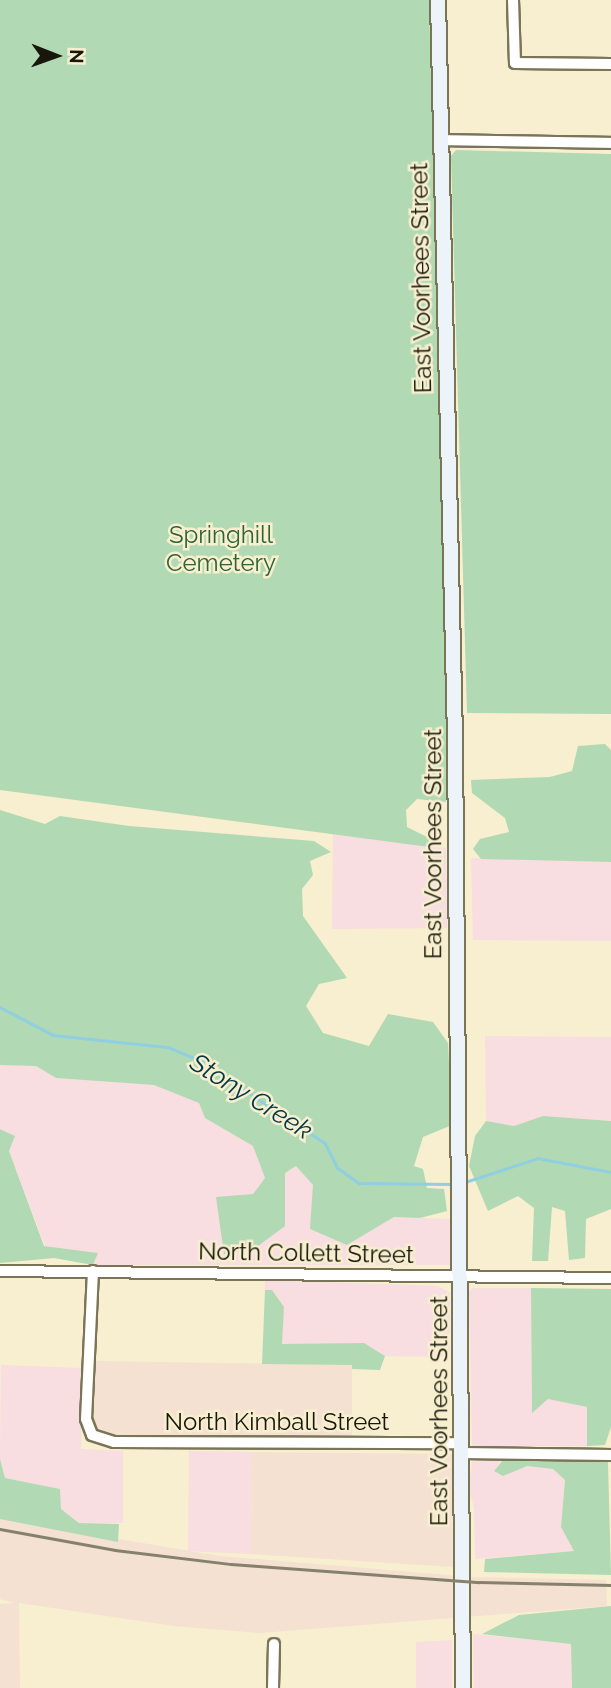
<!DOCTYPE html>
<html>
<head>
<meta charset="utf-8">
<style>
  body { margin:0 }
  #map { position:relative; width:611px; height:1688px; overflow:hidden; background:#f7efcf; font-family:Raleway,sans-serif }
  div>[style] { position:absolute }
  .commercial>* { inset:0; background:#f8dde1 }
  .industrial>* { inset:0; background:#f4e1d1 }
  .green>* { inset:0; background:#b1d9b3 }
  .stream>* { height:2.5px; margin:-1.25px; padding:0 1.25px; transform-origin:1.25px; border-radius:1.25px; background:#90cee1 }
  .roads { filter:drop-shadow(2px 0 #7b7558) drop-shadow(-2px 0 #7b7558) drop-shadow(0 2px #7b7558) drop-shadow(0 -2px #7b7558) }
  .minor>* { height:10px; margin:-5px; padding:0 5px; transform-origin:5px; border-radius:5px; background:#fff }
  .secondary>* { height:14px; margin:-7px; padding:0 7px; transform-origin:7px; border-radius:7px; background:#edf4f9 }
  .rail>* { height:2.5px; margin:-1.25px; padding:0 1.25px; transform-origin:1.25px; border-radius:1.25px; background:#86816b }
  span { translate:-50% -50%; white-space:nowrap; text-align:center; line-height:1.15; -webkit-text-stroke:5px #f7efcf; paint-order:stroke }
  .street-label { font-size:24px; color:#19170b }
  .park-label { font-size:24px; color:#2d6533 }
  .water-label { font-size:26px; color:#003846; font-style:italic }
  .north { position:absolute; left:21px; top:21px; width:70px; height:70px; -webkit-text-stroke:5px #f7efcf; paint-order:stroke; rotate:91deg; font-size:19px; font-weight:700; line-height:28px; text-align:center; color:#19170b }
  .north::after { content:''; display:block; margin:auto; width:24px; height:32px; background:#19170b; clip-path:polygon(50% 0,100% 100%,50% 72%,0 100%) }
</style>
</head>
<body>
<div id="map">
  <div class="commercial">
    <i style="clip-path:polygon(333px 834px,446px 848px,447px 928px,332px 929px)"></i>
    <i style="clip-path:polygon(471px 858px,611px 862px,611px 941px,473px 940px)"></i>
    <i style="clip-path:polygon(485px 1036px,611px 1037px,611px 1121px,543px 1116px,514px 1126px,486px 1121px)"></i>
    <i style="clip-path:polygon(0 1064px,36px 1066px,56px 1078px,154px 1085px,199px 1103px,205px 1118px,253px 1146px,265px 1178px,253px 1194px,217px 1198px,224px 1254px,285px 1173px,296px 1166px,313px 1185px,347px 1245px,394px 1217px,450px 1219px,450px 1265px,93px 1265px,98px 1253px,45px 1246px,9px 1151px,15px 1136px,0 1129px)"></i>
    <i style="clip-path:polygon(265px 1280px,438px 1286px,450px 1293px,450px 1357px,377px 1356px,364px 1343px,281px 1345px,284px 1307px,272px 1290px,265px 1290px)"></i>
    <i style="clip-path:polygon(473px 1288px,531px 1288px,532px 1412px,548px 1399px,588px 1407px,587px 1446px,472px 1446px,469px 1291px)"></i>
    <i style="clip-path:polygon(1px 1365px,82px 1368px,81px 1449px,123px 1451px,123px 1523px,80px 1523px,61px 1509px,60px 1489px,5px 1478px,0 1459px)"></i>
    <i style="clip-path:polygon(189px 1451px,252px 1452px,251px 1554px,188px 1551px)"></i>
    <i style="clip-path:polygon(472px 1461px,501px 1461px,494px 1471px,503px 1476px,526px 1466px,553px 1469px,565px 1480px,561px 1527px,575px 1551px,475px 1559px,474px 1507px,469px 1491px)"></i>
    <i style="clip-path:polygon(473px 1634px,571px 1644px,572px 1688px,474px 1688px)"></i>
    <i style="clip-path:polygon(452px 1640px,452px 1688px,416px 1688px,416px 1642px)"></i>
  </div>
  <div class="industrial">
    <i style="clip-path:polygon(95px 1361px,352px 1365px,352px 1436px,113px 1435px,98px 1428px,93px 1416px)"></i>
    <i style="clip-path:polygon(252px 1452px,452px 1454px,453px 1567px,251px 1554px)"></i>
    <i style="clip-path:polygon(0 1519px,220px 1556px,471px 1577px,606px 1580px,607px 1606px,260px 1633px,174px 1626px,19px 1603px,20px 1688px,0 1688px,0 1604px,14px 1603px,0 1599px)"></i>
  </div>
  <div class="green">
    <i style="clip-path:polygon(0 0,429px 0,448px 714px,446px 802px,417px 799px,406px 810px,407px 827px,429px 838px,429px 847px,0 790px)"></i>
    <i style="clip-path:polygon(456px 150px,611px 154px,611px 714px,467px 713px,451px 156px)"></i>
    <i style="clip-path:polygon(605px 744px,611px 750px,611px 862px,481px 859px,473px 849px,480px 839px,509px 832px,505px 818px,472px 793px,471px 780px,550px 777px,572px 771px,578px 746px)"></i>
    <i style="clip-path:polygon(0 810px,45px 824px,60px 816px,129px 826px,314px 841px,331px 852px,310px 861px,313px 875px,302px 889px,303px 916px,347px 978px,319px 984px,306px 1006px,323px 1033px,369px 1046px,388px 1014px,433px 1022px,448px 1043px,452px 1125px,423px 1137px,414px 1166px,423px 1169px,427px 1188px,444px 1189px,447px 1211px,420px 1218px,394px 1217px,347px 1245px,310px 1229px,313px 1185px,296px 1166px,285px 1173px,285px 1226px,254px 1249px,224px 1254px,216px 1197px,253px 1194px,265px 1178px,253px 1146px,205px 1118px,199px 1103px,154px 1085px,56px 1078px,36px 1066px,0 1065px)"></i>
    <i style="clip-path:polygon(543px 1116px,611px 1121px,611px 1209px,586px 1219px,585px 1258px,569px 1260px,565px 1211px,552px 1207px,548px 1261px,532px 1261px,534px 1208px,518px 1196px,488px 1211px,469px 1166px,475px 1136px,486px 1121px,514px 1126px)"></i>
    <i style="clip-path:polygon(0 1129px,15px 1136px,9px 1151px,44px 1246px,98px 1253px,93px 1265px,54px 1258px,0 1263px)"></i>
    <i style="clip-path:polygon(531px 1288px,611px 1289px,611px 1427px,605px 1445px,587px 1446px,587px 1407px,548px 1399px,532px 1413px)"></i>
    <i style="clip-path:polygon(265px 1290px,272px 1290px,284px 1307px,282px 1344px,364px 1343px,385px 1356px,380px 1370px,352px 1369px,352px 1365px,262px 1364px)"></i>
    <i style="clip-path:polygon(0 1459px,5px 1478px,60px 1489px,61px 1509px,79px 1523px,119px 1524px,118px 1542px,0 1519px)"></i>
    <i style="clip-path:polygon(503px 1460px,608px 1462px,611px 1575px,484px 1572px,485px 1559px,574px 1551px,561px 1527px,565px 1480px,553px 1469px,527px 1466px,503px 1476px,494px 1471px)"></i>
    <i style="clip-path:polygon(611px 1606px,611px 1688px,572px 1688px,571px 1644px,482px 1634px,519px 1615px)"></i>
  </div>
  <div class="stream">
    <i style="left:0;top:1007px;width:60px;rotate:27.8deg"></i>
    <i style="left:53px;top:1035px;width:116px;rotate:6deg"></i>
    <i style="left:168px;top:1047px;width:34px;rotate:23deg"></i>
    <i style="left:199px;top:1060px;width:151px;rotate:33.4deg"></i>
    <i style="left:325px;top:1143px;width:28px;rotate:63deg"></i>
    <i style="left:338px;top:1168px;width:26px;rotate:36deg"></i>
    <i style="left:359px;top:1183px;width:93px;rotate:0.6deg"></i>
    <i style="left:462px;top:1183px;width:80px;rotate:-18.2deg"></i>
    <i style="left:538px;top:1158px;width:74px;rotate:10.9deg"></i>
  </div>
  <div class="roads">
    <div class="minor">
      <i style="left:513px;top:0;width:63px;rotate:88.2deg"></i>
      <i style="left:515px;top:63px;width:96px;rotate:0.6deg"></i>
      <i style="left:441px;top:140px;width:170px;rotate:1deg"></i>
      <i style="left:0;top:1271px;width:611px;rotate:0.66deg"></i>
      <i style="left:93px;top:1271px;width:148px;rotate:92.7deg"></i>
      <i style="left:86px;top:1419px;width:17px;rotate:69deg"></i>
      <i style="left:92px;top:1435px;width:23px;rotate:18deg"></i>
      <i style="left:114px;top:1442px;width:348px;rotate:0.2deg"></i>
      <i style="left:462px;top:1453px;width:149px;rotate:0.8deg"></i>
      <i style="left:273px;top:1688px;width:44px;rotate:-88.7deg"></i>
    </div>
    <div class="secondary">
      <i style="left:438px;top:0;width:737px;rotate:88.68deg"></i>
      <i style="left:455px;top:737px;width:951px;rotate:89.52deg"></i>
    </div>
  </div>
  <div class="rail">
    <i style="left:0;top:1529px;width:117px;rotate:10.3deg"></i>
    <i style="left:115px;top:1550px;width:117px;rotate:6.9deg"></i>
    <i style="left:231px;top:1564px;width:249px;rotate:4.2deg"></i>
    <i style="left:479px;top:1582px;width:132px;rotate:1.3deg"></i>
  </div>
  <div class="street-label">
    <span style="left:421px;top:278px;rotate:-91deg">East Voorhees Street</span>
    <span style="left:433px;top:844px;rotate:-90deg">East Voorhees Street</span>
    <span style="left:306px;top:1253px;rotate:1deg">North Collett Street</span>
    <span style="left:439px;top:1411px;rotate:-90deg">East Voorhees Street</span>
    <span style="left:277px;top:1422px">North Kimball Street</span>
  </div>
  <div class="park-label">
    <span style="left:221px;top:549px">Springhill<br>Cemetery</span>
  </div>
  <div class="water-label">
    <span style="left:251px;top:1097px;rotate:32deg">Stony Creek</span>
  </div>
  <div class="north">N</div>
</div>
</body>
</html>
